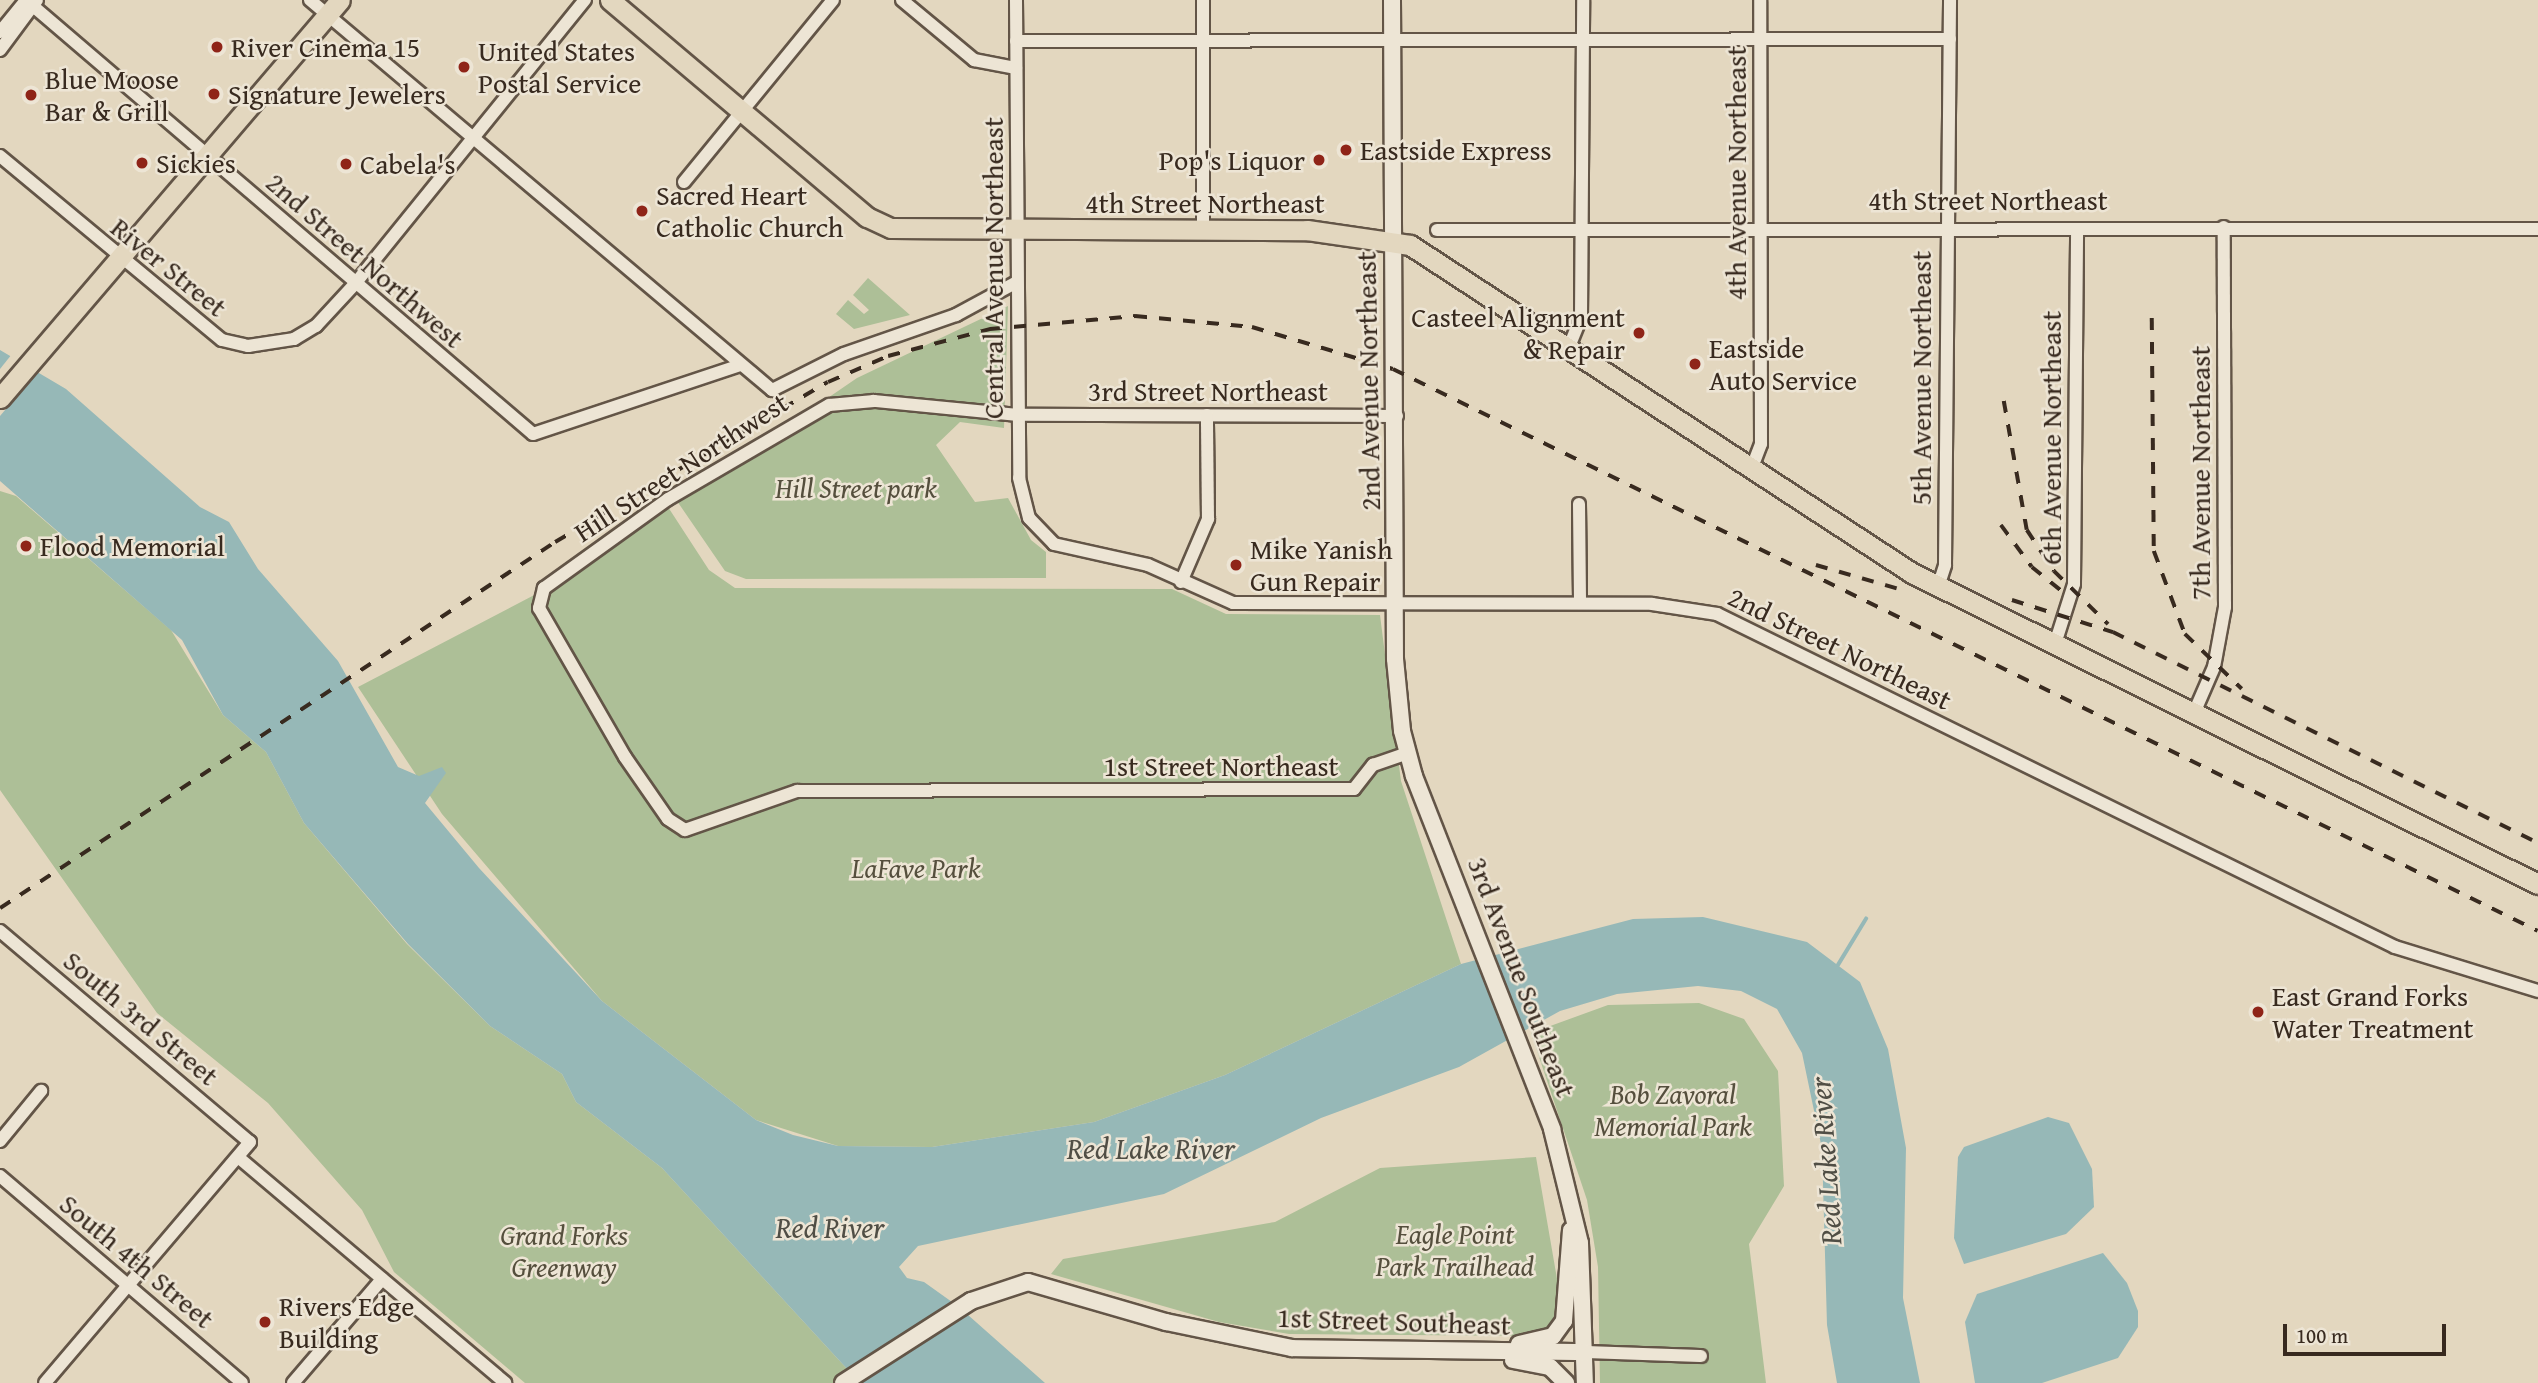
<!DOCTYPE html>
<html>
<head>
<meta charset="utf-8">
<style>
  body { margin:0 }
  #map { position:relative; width:2538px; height:1383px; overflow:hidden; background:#e3d7bf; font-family:"Gentium Book Plus",serif }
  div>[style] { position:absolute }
  .green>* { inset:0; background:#adbf97 }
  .water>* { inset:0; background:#96b8b7 }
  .pier>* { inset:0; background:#e3d7bf }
  .stream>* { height:3.5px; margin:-1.75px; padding:0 1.75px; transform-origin:1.75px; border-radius:1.75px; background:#96b8b7 }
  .roads { filter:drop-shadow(2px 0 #635547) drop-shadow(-2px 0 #635547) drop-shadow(0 2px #635547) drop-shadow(0 -2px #635547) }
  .street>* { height:12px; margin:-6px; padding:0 6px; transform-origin:6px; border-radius:6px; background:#ede5d5 }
  .secondary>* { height:16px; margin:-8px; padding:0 8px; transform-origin:8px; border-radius:8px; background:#ede5d5 }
  .primary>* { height:19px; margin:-9.5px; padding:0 9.5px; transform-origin:9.5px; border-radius:9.5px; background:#e3d7bf }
  .rail>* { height:3.5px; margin-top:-1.75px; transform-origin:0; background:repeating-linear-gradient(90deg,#382a1f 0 12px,transparent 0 24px) }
  .dots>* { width:19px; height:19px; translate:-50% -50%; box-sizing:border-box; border:4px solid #ede5d5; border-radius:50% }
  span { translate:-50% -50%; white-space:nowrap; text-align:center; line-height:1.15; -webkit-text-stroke:5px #ede5d5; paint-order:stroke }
  .poi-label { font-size:28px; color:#382a1f }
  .left { translate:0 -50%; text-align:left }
  .right { translate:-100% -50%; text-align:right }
  .street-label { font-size:28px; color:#382a1f }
  .park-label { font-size:28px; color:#554f3d; font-style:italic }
  .water-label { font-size:30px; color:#504e45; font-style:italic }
  .scale { position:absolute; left:2283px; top:1324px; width:163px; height:32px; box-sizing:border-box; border:4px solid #382a1f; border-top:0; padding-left:9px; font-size:21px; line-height:24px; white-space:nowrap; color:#382a1f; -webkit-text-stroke:5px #ede5d5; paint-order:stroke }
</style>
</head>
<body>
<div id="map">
  <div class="green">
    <i style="clip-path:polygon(868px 278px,910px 315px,854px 329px,836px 314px,848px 300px,864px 314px,869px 310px,853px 295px)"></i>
    <i style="clip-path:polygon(1008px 306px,1004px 428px,960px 422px,936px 445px,975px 502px,1008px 498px,1031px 540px,1046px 552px,1046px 578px,746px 579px,725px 571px,677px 501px,857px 378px)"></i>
    <i style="clip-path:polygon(0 491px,16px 496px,171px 630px,223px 715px,266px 752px,304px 823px,407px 944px,490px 1026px,562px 1074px,576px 1102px,662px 1168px,860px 1383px,525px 1383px,394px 1272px,362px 1210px,268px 1103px,157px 1013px,0 790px)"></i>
    <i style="clip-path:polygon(668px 507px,709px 570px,735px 588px,1172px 589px,1226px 614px,1380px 615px,1401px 781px,1461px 964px,1225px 1075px,1094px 1122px,932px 1147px,838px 1146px,756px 1120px,602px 1001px,442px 814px,358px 687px,540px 592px)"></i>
    <i style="clip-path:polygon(1699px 1003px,1744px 1019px,1778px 1071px,1784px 1186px,1749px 1244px,1766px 1383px,1600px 1383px,1598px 1267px,1587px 1200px,1531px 1033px,1608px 1005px)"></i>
    <i style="clip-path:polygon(1536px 1157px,1561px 1302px,1555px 1320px,1539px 1336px,1289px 1334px,1219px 1322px,1051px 1274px,1063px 1259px,1275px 1222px,1380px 1168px)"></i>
  </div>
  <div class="water">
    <i style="clip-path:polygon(0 350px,66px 389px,200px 507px,229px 522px,258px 569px,338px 661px,398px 767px,419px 776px,442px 767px,446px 773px,425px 803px,479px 868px,602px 1001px,756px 1120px,793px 1135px,838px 1146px,932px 1147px,1094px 1122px,1225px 1075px,1461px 964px,1633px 919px,1703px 917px,1807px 942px,1860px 982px,1888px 1049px,1906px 1148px,1903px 1298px,1920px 1383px,1837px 1383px,1827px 1325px,1822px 1149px,1802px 1053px,1777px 1009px,1741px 991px,1698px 986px,1617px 994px,1560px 1011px,1459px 1067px,1321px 1118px,1164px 1194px,918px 1246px,899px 1267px,907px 1278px,924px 1282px,959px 1307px,1045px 1383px,860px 1383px,662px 1168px,576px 1102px,562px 1074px,490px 1026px,408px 944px,304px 823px,266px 752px,223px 715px,182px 640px,0 481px)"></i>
    <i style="clip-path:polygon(2048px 1117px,2069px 1123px,2092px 1169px,2094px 1207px,2066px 1234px,1964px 1264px,1954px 1238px,1958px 1157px,1964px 1147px)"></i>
    <i style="clip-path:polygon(2103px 1253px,2127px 1283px,2138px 1311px,2138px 1327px,2118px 1358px,2042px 1383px,1975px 1383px,1965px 1322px,1977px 1294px)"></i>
  </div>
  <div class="pier">
    <i style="clip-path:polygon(12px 354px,39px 370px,0 416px,0 369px)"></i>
  </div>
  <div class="stream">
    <i style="left:1838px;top:965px;width:54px;rotate:-58.7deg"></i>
  </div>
  <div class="roads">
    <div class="street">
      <i style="left:310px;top:0;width:605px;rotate:40.17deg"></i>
      <i style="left:772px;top:390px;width:80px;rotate:-26.6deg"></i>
      <i style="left:844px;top:354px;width:119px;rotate:-19.2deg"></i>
      <i style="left:956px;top:315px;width:69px;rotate:-28.4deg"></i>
      <i style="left:902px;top:0;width:94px;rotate:39.8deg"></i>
      <i style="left:974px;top:60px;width:43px;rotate:10.8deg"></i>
      <i style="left:1016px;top:0;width:478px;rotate:89.6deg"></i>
      <i style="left:1019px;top:478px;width:41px;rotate:76deg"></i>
      <i style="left:1029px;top:518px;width:36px;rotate:46deg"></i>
      <i style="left:1054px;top:544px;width:96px;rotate:12.6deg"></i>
      <i style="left:1148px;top:565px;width:93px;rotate:24.1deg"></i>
      <i style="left:1233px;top:603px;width:419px;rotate:0.1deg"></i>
      <i style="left:1652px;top:604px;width:66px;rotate:8.7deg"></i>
      <i style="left:1717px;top:614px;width:755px;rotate:26.16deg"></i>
      <i style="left:2395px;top:947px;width:150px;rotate:17.1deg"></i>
      <i style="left:1203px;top:0;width:229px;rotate:90deg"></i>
      <i style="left:33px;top:6px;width:658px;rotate:40.56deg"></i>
      <i style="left:533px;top:434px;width:219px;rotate:-18.4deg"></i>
      <i style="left:0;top:32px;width:41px;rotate:-50.9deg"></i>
      <i style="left:1016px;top:41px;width:934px;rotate:-0.12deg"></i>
      <i style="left:0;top:50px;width:62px;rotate:-53.5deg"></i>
      <i style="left:0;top:156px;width:288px;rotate:39.7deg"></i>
      <i style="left:222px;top:340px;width:27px;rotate:13deg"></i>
      <i style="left:248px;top:346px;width:47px;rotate:-8.7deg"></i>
      <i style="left:294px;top:339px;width:26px;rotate:-31deg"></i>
      <i style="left:316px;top:326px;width:56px;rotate:-47.2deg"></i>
      <i style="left:354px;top:285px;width:367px;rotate:-51deg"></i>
      <i style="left:684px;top:182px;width:235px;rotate:-50.7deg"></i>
      <i style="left:1437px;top:230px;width:1101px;rotate:-0.05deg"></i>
      <i style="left:1569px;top:347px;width:32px;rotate:-68deg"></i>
      <i style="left:1581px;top:317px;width:317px;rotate:-89.6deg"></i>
      <i style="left:1397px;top:416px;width:379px;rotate:-179.8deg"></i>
      <i style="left:1018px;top:415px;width:145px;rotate:-174.4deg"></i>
      <i style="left:874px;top:401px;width:45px;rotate:174.9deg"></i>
      <i style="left:829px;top:405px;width:186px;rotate:149.7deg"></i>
      <i style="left:668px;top:499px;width:153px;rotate:144.3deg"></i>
      <i style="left:544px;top:588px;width:21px;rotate:104deg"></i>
      <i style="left:539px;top:608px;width:172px;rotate:60deg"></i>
      <i style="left:625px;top:757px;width:75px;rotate:55.3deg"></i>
      <i style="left:668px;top:819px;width:20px;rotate:33deg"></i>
      <i style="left:685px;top:830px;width:119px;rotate:-19.2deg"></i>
      <i style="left:797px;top:791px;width:557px;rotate:-0.21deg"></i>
      <i style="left:1354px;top:789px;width:31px;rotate:-52deg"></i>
      <i style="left:1373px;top:765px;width:36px;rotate:-19deg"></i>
      <i style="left:1751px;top:470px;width:28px;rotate:-69deg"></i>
      <i style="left:1761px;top:444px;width:444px;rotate:-90.1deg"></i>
      <i style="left:1579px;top:504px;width:99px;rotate:89.4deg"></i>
      <i style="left:1181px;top:582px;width:69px;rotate:-66.8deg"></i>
      <i style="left:1208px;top:519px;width:104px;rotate:-90.6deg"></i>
      <i style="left:1938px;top:587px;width:23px;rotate:-72deg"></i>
      <i style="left:1945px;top:565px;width:565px;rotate:-89.49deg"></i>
      <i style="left:2055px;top:644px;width:63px;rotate:-72.4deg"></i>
      <i style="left:2074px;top:584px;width:355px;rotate:-89.5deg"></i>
      <i style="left:2194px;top:713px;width:50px;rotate:-66.5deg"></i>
      <i style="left:2214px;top:667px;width:61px;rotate:-79.6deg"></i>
      <i style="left:2225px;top:607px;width:380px;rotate:-90.2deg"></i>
      <i style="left:0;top:931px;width:327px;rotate:40.2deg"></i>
      <i style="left:250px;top:1142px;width:316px;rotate:130.4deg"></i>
      <i style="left:0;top:1141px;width:65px;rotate:-50.6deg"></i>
      <i style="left:238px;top:1157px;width:350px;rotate:40.2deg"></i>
      <i style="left:0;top:1176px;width:318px;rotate:40.5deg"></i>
      <i style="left:1585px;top:1352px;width:116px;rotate:2deg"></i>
      <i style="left:293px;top:1383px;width:137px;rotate:-49.4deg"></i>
    </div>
    <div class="secondary">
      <i style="left:1392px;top:0;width:659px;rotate:89.74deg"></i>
      <i style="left:1395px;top:659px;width:72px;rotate:84.4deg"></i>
      <i style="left:1402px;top:731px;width:47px;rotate:75.1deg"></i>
      <i style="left:1414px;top:776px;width:379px;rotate:68.6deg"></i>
      <i style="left:1552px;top:1129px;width:117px;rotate:76.2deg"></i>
      <i style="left:1580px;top:1243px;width:140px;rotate:88deg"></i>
      <i style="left:1519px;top:1344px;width:35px;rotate:-13deg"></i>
      <i style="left:1553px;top:1336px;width:19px;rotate:-54deg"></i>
      <i style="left:1564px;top:1321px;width:91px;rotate:-85.6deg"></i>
      <i style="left:1513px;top:1360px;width:38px;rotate:11deg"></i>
      <i style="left:1550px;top:1367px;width:23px;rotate:45deg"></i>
      <i style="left:843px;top:1383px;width:152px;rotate:-32.6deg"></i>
      <i style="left:971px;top:1301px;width:60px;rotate:-18.4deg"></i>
      <i style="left:1028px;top:1282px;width:144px;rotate:16.2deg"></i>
      <i style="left:1166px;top:1322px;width:129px;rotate:11.7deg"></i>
      <i style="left:1292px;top:1348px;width:293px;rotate:0.8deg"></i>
    </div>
    <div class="primary">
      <i style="left:610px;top:0;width:336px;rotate:40.2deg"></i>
      <i style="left:867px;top:217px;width:26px;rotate:25deg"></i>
      <i style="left:891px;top:228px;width:416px;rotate:0.3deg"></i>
      <i style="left:1307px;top:230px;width:104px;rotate:8.3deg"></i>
      <i style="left:1410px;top:245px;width:600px;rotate:33.16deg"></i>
      <i style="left:1912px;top:573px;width:699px;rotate:26.42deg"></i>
      <i style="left:0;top:398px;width:523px;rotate:-49.49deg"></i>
    </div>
  </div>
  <div class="rail">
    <i style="left:2152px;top:318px;width:233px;rotate:89.5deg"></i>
    <i style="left:2154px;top:551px;width:89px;rotate:69.5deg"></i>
    <i style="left:2185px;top:634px;width:79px;rotate:44deg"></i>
    <i style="left:2004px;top:401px;width:131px;rotate:79.9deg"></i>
    <i style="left:2027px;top:530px;width:49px;rotate:56.6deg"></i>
    <i style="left:2054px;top:571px;width:76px;rotate:44.5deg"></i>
    <i style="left:2001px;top:525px;width:52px;rotate:53.6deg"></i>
    <i style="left:2032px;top:567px;width:46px;rotate:38.9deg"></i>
    <i style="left:1816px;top:565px;width:94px;rotate:16.1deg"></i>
    <i style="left:2012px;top:600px;width:106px;rotate:17.6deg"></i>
    <i style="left:2113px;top:632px;width:474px;rotate:26.4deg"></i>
    <i style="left:0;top:908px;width:665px;rotate:-33.4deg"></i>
    <i style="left:555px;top:542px;width:316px;rotate:-30.4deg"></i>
    <i style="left:828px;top:382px;width:65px;rotate:-23.4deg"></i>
    <i style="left:888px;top:356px;width:106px;rotate:-14.8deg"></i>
    <i style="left:990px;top:329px;width:146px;rotate:-5.1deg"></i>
    <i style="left:1135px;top:316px;width:118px;rotate:5.4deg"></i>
    <i style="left:1252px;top:327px;width:147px;rotate:16.6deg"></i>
    <i style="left:1393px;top:369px;width:1275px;rotate:26.14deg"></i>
  </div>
  <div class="dots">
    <i style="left:217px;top:47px;background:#8f2418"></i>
    <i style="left:464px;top:67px;background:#8f2418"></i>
    <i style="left:214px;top:94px;background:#8f2418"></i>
    <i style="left:31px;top:95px;background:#8f2418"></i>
    <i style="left:1346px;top:150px;background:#8f2418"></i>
    <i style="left:1319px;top:160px;background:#8f2418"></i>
    <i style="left:142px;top:163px;background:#8f2418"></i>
    <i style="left:346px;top:164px;background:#8f2418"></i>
    <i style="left:642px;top:211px;background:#8f2418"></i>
    <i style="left:1639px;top:333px;background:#8f2418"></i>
    <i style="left:1695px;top:364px;background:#8f2418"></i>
    <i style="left:26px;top:546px;background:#8f2418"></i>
    <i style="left:1236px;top:565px;background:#8f2418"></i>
    <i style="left:2258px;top:1012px;background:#8f2418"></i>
    <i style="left:265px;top:1322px;background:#8f2418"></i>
  </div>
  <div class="poi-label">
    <span class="left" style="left:231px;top:47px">River Cinema 15</span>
    <span class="left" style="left:478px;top:67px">United States<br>Postal Service</span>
    <span class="left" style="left:45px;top:95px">Blue Moose<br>Bar &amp; Grill</span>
    <span class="left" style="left:228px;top:94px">Signature Jewelers</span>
    <span class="left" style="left:1360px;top:150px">Eastside Express</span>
    <span class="right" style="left:1305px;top:160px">Pop's Liquor</span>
    <span class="left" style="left:156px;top:163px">Sickies</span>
    <span class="left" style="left:360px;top:164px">Cabela's</span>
    <span class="left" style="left:656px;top:211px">Sacred Heart<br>Catholic Church</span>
    <span class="right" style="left:1625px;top:333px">Casteel Alignment<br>&amp; Repair</span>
    <span class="left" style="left:1709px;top:364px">Eastside<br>Auto Service</span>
    <span class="left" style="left:40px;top:546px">Flood Memorial</span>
    <span class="left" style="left:1250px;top:565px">Mike Yanish<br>Gun Repair</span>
    <span class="left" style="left:2272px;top:1012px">East Grand Forks<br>Water Treatment</span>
    <span class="left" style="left:279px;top:1322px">Rivers Edge<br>Building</span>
  </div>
  <div class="street-label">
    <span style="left:1736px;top:173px;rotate:-90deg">4th Avenue Northeast</span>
    <span style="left:1988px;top:200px">4th Street Northeast</span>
    <span style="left:1205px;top:203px">4th Street Northeast</span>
    <span style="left:365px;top:260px;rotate:41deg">2nd Street Northwest</span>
    <span style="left:169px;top:267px;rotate:39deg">River Street</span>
    <span style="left:993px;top:268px;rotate:-90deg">Central Avenue Northeast</span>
    <span style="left:1921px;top:378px;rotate:-90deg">5th Avenue Northeast</span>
    <span style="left:1368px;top:381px;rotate:-91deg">2nd Avenue Northeast</span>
    <span style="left:1208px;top:391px">3rd Street Northeast</span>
    <span style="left:2051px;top:438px;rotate:-90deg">6th Avenue Northeast</span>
    <span style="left:681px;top:467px;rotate:-33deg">Hill Street Northwest</span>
    <span style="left:2200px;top:473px;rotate:-90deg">7th Avenue Northeast</span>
    <span style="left:1840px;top:648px;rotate:26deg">2nd Street Northeast</span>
    <span style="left:1221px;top:766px">1st Street Northeast</span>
    <span style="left:1522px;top:977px;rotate:69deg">3rd Avenue Southeast</span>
    <span style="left:141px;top:1018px;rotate:40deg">South 3rd Street</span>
    <span style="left:137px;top:1261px;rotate:40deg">South 4th Street</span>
    <span style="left:1394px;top:1321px;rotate:2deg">1st Street Southeast</span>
  </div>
  <div class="park-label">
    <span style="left:856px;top:488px">Hill Street park</span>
    <span style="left:916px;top:868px">LaFave Park</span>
    <span style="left:1673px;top:1110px">Bob Zavoral<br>Memorial Park</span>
    <span style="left:1455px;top:1250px">Eagle Point<br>Park Trailhead</span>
    <span style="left:564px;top:1251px">Grand Forks<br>Greenway</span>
  </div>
  <div class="water-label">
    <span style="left:1151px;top:1148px">Red Lake River</span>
    <span style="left:1825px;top:1161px;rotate:-94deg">Red Lake River</span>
    <span style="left:830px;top:1227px">Red River</span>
  </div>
  <div class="scale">100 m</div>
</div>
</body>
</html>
